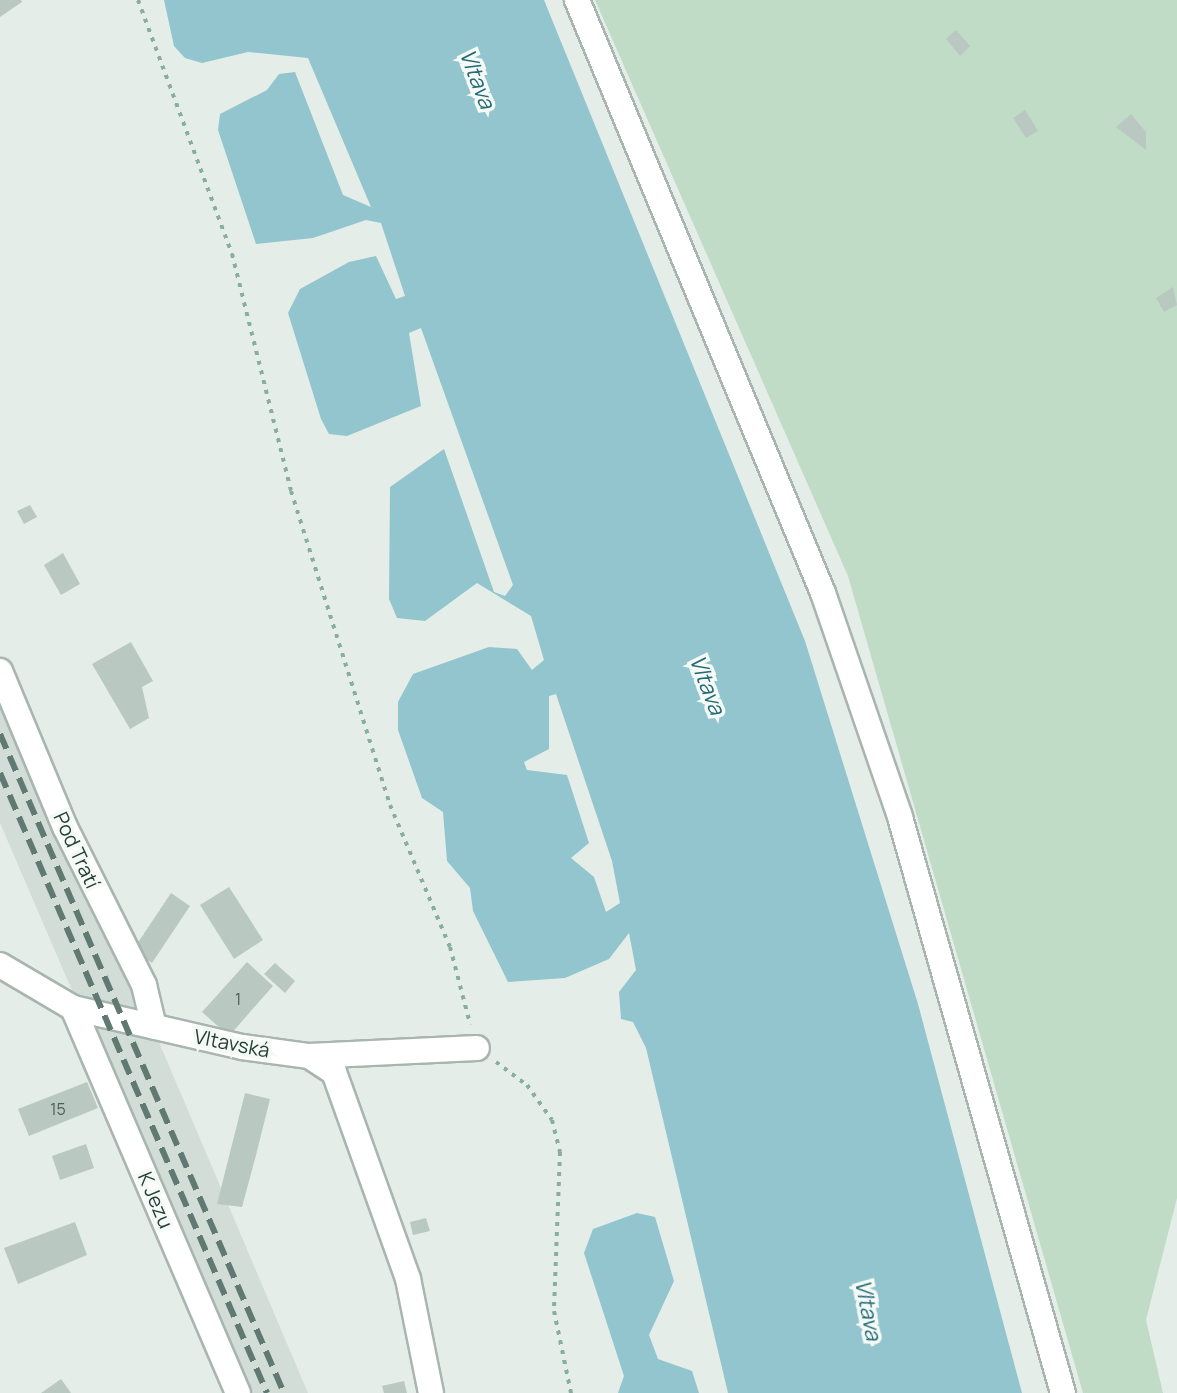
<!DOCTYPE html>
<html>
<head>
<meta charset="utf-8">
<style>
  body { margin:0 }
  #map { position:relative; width:1177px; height:1393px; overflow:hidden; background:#e5ede9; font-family:Manrope,sans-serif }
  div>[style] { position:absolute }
  .built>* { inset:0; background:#d3ddd8 }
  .green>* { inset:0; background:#c0dcc7 }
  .water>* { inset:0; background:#92c5cd }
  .building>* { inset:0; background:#bac8c2 }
  .path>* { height:4px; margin-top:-2px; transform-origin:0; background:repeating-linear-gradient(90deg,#88aea2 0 4px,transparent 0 10px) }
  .roads { filter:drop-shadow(2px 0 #a8b5b0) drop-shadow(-2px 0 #a8b5b0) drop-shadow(0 2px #a8b5b0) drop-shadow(0 -2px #a8b5b0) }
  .street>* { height:24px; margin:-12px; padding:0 12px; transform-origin:12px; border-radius:12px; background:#fff }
  .rail>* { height:6px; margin-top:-3px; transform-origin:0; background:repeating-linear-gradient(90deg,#607972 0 16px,transparent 0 24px) }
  span { translate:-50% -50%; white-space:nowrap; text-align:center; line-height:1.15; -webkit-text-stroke:7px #f5faf7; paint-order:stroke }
  .number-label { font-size:16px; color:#4a605a }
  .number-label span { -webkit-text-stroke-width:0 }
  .street-label { font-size:20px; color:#253e37 }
  .water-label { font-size:22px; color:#236976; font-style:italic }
</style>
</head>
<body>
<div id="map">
  <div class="built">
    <i style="clip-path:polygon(0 683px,156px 1035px,308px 1393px,245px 1393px,0 823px)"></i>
  </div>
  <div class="green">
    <i style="clip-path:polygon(595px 0,1177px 0,1177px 1198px,1146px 1320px,1163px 1393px,1083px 1393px,848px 576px)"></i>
  </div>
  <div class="water">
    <i style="clip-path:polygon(evenodd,164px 0,544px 0,805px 641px,918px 1004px,1022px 1393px,728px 1393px,646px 1048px,633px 1022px,621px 1019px,619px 992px,636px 970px,629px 933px,609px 959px,565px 978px,508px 982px,473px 911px,470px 888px,447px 861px,443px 812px,422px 798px,398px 730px,398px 702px,413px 674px,489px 647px,517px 649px,532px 670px,544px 660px,531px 616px,477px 583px,425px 621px,397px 618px,389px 599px,390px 487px,444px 449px,494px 592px,505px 596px,513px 585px,421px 328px,409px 333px,421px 406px,347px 436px,329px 434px,321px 419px,288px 313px,300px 289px,349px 262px,376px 256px,396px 299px,405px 296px,381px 223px,366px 220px,313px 238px,256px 244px,218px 130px,220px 114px,267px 90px,279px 74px,295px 72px,343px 195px,371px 207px,308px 58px,248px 52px,202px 63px,185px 58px,174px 46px,164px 0,556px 694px,612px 861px,620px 903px,606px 912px,594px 877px,571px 858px,589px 843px,567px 775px,527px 770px,524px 762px,549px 749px,549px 696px,556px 694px)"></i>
    <i style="clip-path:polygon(637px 1213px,655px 1217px,674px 1281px,649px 1335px,658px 1359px,692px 1371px,699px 1393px,618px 1393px,624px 1376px,584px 1253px,593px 1229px)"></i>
  </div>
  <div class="building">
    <i style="clip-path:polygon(0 0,21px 0,22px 2px,0 17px)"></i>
    <i style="clip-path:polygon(956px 30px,970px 46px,960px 56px,946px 39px)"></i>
    <i style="clip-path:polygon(1025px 110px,1038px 131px,1026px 138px,1013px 118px)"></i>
    <i style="clip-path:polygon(1131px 114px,1146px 132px,1146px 150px,1116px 127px)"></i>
    <i style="clip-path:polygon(1173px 287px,1177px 305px,1164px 312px,1156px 298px)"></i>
    <i style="clip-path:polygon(30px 505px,37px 517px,24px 524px,17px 511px)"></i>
    <i style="clip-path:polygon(63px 553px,80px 584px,61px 595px,44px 565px)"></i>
    <i style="clip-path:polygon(131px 642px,153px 681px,142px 687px,149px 718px,130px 729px,92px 664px)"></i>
    <i style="clip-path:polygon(229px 887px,263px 940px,234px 959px,200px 905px)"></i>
    <i style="clip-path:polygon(171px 893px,190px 906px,152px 963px,133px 950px)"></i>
    <i style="clip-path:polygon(247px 962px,273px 986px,229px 1036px,202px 1012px)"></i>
    <i style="clip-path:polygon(275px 963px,295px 981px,285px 993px,264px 974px)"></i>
    <i style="clip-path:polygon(87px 1082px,98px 1108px,29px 1136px,18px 1109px)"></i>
    <i style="clip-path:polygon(245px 1093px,270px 1099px,255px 1159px,242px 1207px,217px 1204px)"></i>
    <i style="clip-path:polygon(86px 1144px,94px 1168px,60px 1180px,52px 1156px)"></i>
    <i style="clip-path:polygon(426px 1218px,430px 1231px,413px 1235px,410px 1222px)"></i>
    <i style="clip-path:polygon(75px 1222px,87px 1255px,18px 1284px,4px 1248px)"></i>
    <i style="clip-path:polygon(61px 1379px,71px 1393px,41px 1393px)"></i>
    <i style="clip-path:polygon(404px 1381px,407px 1393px,384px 1393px,382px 1386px)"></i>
  </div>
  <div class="path">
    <i style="left:138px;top:0;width:271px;rotate:69.7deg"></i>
    <i style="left:232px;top:254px;width:244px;rotate:76deg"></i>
    <i style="left:291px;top:491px;width:329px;rotate:72.5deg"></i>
    <i style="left:390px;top:805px;width:154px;rotate:67.1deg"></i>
    <i style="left:450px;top:947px;width:80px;rotate:75.4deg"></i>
    <i style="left:496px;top:1062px;width:39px;rotate:37deg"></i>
    <i style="left:527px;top:1085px;width:43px;rotate:54.5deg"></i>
    <i style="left:552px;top:1120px;width:33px;rotate:76deg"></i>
    <i style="left:560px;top:1152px;width:159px;rotate:92.2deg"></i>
    <i style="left:554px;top:1311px;width:84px;rotate:78.3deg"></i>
  </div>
  <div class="roads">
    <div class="street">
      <i style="left:577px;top:0;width:642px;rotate:67.47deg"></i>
      <i style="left:823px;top:593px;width:237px;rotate:71deg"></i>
      <i style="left:900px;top:817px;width:599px;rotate:74.2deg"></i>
      <i style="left:0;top:671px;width:169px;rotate:67.4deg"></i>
      <i style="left:65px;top:827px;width:177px;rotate:63.4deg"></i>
      <i style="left:144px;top:985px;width:43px;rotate:76.6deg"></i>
      <i style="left:0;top:965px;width:85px;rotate:30.5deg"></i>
      <i style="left:73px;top:1008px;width:173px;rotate:13deg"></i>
      <i style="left:242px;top:1047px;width:68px;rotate:7.7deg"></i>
      <i style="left:309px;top:1056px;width:168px;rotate:-2.7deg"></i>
      <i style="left:73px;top:1008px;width:419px;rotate:66.8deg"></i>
      <i style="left:309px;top:1056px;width:30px;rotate:33deg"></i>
      <i style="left:334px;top:1072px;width:220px;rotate:70.3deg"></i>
      <i style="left:408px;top:1279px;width:116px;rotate:78.6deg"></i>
    </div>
  </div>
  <div class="rail">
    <i style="left:0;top:734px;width:718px;rotate:66.69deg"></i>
    <i style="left:0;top:773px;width:675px;rotate:66.7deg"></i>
  </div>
  <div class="number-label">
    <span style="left:238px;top:999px">1</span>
    <span style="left:58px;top:1109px">15</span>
  </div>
  <div class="street-label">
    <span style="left:77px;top:850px;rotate:65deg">Pod Tratí</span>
    <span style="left:232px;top:1043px;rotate:11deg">Vltavská</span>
    <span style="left:156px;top:1200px;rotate:67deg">K Jezu</span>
  </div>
  <div class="water-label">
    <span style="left:477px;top:79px;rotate:69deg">Vltava</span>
    <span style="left:707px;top:685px;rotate:69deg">Vltava</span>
    <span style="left:868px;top:1310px;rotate:79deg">Vltava</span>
  </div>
</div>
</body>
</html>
